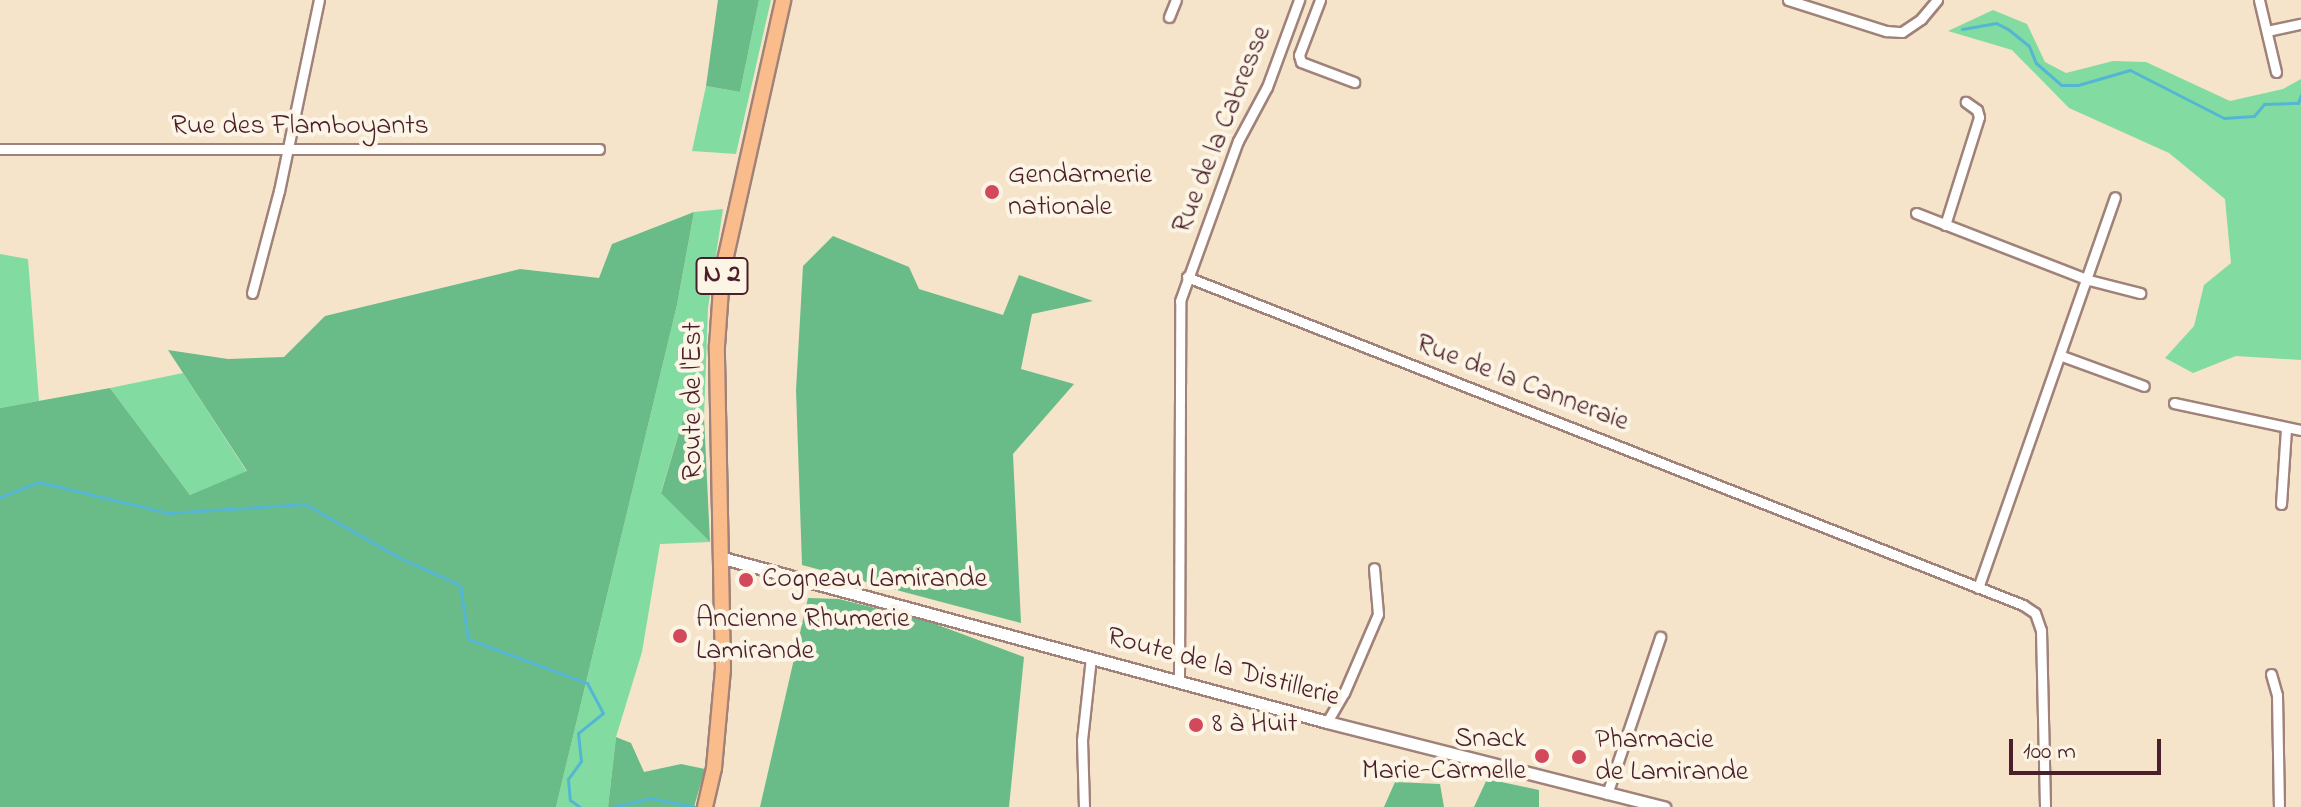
<!DOCTYPE html>
<html>
<head>
<meta charset="utf-8">
<style>
  body { margin:0 }
  #map { position:relative; width:2301px; height:807px; overflow:hidden; background:#f5e4c9; font-family:"Indie Flower",sans-serif }
  div>[style] { position:absolute }
  .green>* { inset:0; background:#82dca2 }
  .forest>* { inset:0; background:#69bc88 }
  .stream>* { height:3px; margin:-1.5px; padding:0 1.5px; transform-origin:1.5px; border-radius:1.5px; background:#55b6d3 }
  .roads { filter:drop-shadow(2px 0 #a0827a) drop-shadow(-2px 0 #a0827a) drop-shadow(0 2px #a0827a) drop-shadow(0 -2px #a0827a) }
  .minor>* { height:9px; margin:-4.5px; padding:0 4.5px; transform-origin:4.5px; border-radius:4.5px; background:#fff }
  .tertiary>* { height:11px; margin:-5.5px; padding:0 5.5px; transform-origin:5.5px; border-radius:5.5px; background:#fff }
  .primary>* { height:14px; margin:-7px; padding:0 7px; transform-origin:7px; border-radius:7px; background:#f9bc8a }
  .dots>* { width:22px; height:22px; translate:-50% -50%; box-sizing:border-box; border:4px solid #fcf5e5; border-radius:50% }
  span { translate:-50% -50%; white-space:nowrap; text-align:center; line-height:1.15; -webkit-text-stroke:8px #fcf5e5; paint-order:stroke }
  .shield-label span { padding:2px 6px; background:#fcf5e5; border:2px solid; border-radius:6px; -webkit-text-stroke-width:0 }
  .shield-label { font-size:26px; color:#4a1f2b; font-weight:700 }
  .street-label { font-size:28px; color:#4a1f2b }
  .poi-label { font-size:28px; color:#4a1f2b }
  .left { translate:0 -50%; text-align:left }
  .right { translate:-100% -50%; text-align:right }
  .scale { position:absolute; left:2009px; top:739px; width:152px; height:36px; box-sizing:border-box; border:4px solid #4a1f2b; border-top:0; padding-left:10px; font-size:24px; line-height:28px; white-space:nowrap; color:#4a1f2b; -webkit-text-stroke:6px #fcf5e5; paint-order:stroke }
</style>
</head>
<body>
<div id="map">
  <div class="green">
    <i style="clip-path:polygon(759px 0,771px 0,736px 154px,692px 151px,706px 86px,740px 92px)"></i>
    <i style="clip-path:polygon(1993px 10px,2027px 24px,2045px 62px,2066px 73px,2113px 61px,2146px 62px,2230px 101px,2283px 89px,2301px 79px,2301px 360px,2236px 356px,2193px 373px,2165px 358px,2194px 326px,2204px 285px,2231px 263px,2225px 199px,2169px 153px,2069px 108px,2012px 50px,1948px 31px)"></i>
    <i style="clip-path:polygon(723px 209px,708px 308px,704px 417px,686px 409px,661px 492px,710px 542px,660px 544px,642px 652px,616px 737px,608px 807px,556px 807px,677px 305px,694px 212px)"></i>
    <i style="clip-path:polygon(0 254px,28px 259px,39px 401px,0 408px)"></i>
    <i style="clip-path:polygon(183px 373px,247px 472px,190px 495px,110px 388px)"></i>
  </div>
  <div class="forest">
    <i style="clip-path:polygon(718px 0,759px 0,740px 92px,706px 86px)"></i>
    <i style="clip-path:polygon(694px 212px,677px 305px,556px 807px,0 807px,0 408px,110px 388px,190px 495px,247px 471px,168px 350px,228px 359px,284px 357px,325px 316px,520px 269px,599px 278px,612px 244px)"></i>
    <i style="clip-path:polygon(833px 236px,909px 267px,919px 289px,1003px 315px,1019px 275px,1093px 301px,1032px 314px,1021px 369px,1074px 384px,1013px 454px,1021px 623px,802px 565px,796px 390px,803px 266px)"></i>
    <i style="clip-path:polygon(686px 409px,704px 417px,710px 542px,661px 493px)"></i>
    <i style="clip-path:polygon(808px 598px,839px 599px,927px 621px,1024px 657px,1009px 807px,760px 807px)"></i>
    <i style="clip-path:polygon(616px 737px,631px 743px,644px 772px,681px 764px,705px 769px,694px 807px,608px 807px)"></i>
    <i style="clip-path:polygon(1487px 779px,1539px 790px,1539px 807px,1474px 807px)"></i>
    <i style="clip-path:polygon(1395px 782px,1440px 784px,1444px 807px,1384px 807px)"></i>
  </div>
  <div class="stream">
    <i style="left:1962px;top:29px;width:35px;rotate:-10deg"></i>
    <i style="left:1996px;top:23px;width:13px;rotate:27deg"></i>
    <i style="left:2008px;top:29px;width:27px;rotate:39deg"></i>
    <i style="left:2029px;top:46px;width:18px;rotate:68deg"></i>
    <i style="left:2036px;top:63px;width:33px;rotate:41deg"></i>
    <i style="left:2061px;top:85px;width:17px"></i>
    <i style="left:2078px;top:85px;width:54px;rotate:-16.1deg"></i>
    <i style="left:2130px;top:70px;width:106px;rotate:27.1deg"></i>
    <i style="left:2224px;top:118px;width:30px;rotate:-4deg"></i>
    <i style="left:2254px;top:116px;width:16px;rotate:-50deg"></i>
    <i style="left:2264px;top:104px;width:34px;rotate:-2deg"></i>
    <i style="left:2298px;top:103px;width:9px;rotate:-69deg"></i>
    <i style="left:0;top:497px;width:42px;rotate:-21deg"></i>
    <i style="left:39px;top:482px;width:133px;rotate:13.5deg"></i>
    <i style="left:168px;top:513px;width:137px;rotate:-3.8deg"></i>
    <i style="left:305px;top:504px;width:109px;rotate:29.6deg"></i>
    <i style="left:400px;top:558px;width:66px;rotate:24.2deg"></i>
    <i style="left:460px;top:585px;width:55px;rotate:81.6deg"></i>
    <i style="left:468px;top:639px;width:127px;rotate:20.3deg"></i>
    <i style="left:587px;top:683px;width:34px;rotate:62deg"></i>
    <i style="left:603px;top:713px;width:32px;rotate:141deg"></i>
    <i style="left:578px;top:733px;width:28px;rotate:84deg"></i>
    <i style="left:581px;top:761px;width:22px;rotate:126deg"></i>
    <i style="left:568px;top:779px;width:21px;rotate:85deg"></i>
    <i style="left:570px;top:800px;width:12px;rotate:35deg"></i>
    <i style="left:614px;top:807px;width:37px;rotate:-14deg"></i>
    <i style="left:650px;top:798px;width:47px;rotate:11.1deg"></i>
  </div>
  <div class="roads">
    <div class="minor">
      <i style="left:1320px;top:0;width:59px;rotate:110.9deg"></i>
      <i style="left:1299px;top:55px;width:7px;rotate:74deg"></i>
      <i style="left:1301px;top:62px;width:57px;rotate:20.7deg"></i>
      <i style="left:1788px;top:0;width:103px;rotate:17.6deg"></i>
      <i style="left:1886px;top:31px;width:16px;rotate:4deg"></i>
      <i style="left:1902px;top:32px;width:23px;rotate:-34deg"></i>
      <i style="left:1921px;top:19px;width:25px;rotate:-50deg"></i>
      <i style="left:2259px;top:0;width:74px;rotate:76.7deg"></i>
      <i style="left:1169px;top:17px;width:18px;rotate:-68deg"></i>
      <i style="left:2267px;top:31px;width:35px;rotate:-12deg"></i>
      <i style="left:0;top:149px;width:599px"></i>
      <i style="left:1916px;top:213px;width:186px;rotate:21.2deg"></i>
      <i style="left:2089px;top:280px;width:53px;rotate:14.3deg"></i>
      <i style="left:1945px;top:225px;width:113px;rotate:-72.5deg"></i>
      <i style="left:1979px;top:117px;width:7px;rotate:-106deg"></i>
      <i style="left:1977px;top:110px;width:14px;rotate:-144deg"></i>
      <i style="left:1187px;top:277px;width:898px;rotate:21.42deg"></i>
      <i style="left:2023px;top:605px;width:14px;rotate:34deg"></i>
      <i style="left:2035px;top:613px;width:18px;rotate:71deg"></i>
      <i style="left:2041px;top:630px;width:177px;rotate:88.7deg"></i>
      <i style="left:252px;top:293px;width:106px;rotate:-75.2deg"></i>
      <i style="left:279px;top:191px;width:195px;rotate:-78.2deg"></i>
      <i style="left:2062px;top:356px;width:87px;rotate:20.1deg"></i>
      <i style="left:2174px;top:403px;width:130px;rotate:12deg"></i>
      <i style="left:2281px;top:504px;width:75px;rotate:-86.2deg"></i>
      <i style="left:1978px;top:588px;width:414px;rotate:-70.7deg"></i>
      <i style="left:2271px;top:674px;width:22px;rotate:74deg"></i>
      <i style="left:2277px;top:695px;width:112px;rotate:89deg"></i>
      <i style="left:1179px;top:680px;width:379px;rotate:-89.8deg"></i>
      <i style="left:1180px;top:301px;width:170px;rotate:-70.1deg"></i>
      <i style="left:1238px;top:141px;width:61px;rotate:-61.8deg"></i>
      <i style="left:1267px;top:87px;width:93px;rotate:-69.8deg"></i>
      <i style="left:1327px;top:722px;width:34px;rotate:-60deg"></i>
      <i style="left:1344px;top:693px;width:86px;rotate:-66.7deg"></i>
      <i style="left:1378px;top:614px;width:46px;rotate:-95deg"></i>
      <i style="left:1607px;top:794px;width:166px;rotate:-71.3deg"></i>
      <i style="left:1084px;top:807px;width:67px;rotate:-91.7deg"></i>
      <i style="left:1082px;top:740px;width:83px;rotate:-83.8deg"></i>
    </div>
    <div class="tertiary">
      <i style="left:723px;top:558px;width:626px;rotate:15.19deg"></i>
      <i style="left:1327px;top:722px;width:348px;rotate:14.2deg"></i>
    </div>
    <div class="primary">
      <i style="left:705px;top:807px;width:40px;rotate:-77deg"></i>
      <i style="left:714px;top:768px;width:98px;rotate:-84.8deg"></i>
      <i style="left:723px;top:670px;width:324px;rotate:-91.1deg"></i>
      <i style="left:717px;top:346px;width:72px;rotate:-86deg"></i>
      <i style="left:722px;top:274px;width:281px;rotate:-77.4deg"></i>
    </div>
  </div>
  <div class="dots">
    <i style="left:992px;top:192px;background:#d1495b"></i>
    <i style="left:746px;top:580px;background:#d1495b"></i>
    <i style="left:680px;top:636px;background:#d1495b"></i>
    <i style="left:1196px;top:725px;background:#d1495b"></i>
    <i style="left:1542px;top:756px;background:#d1495b"></i>
    <i style="left:1579px;top:757px;background:#d1495b"></i>
  </div>
  <div class="shield-label">
    <span style="left:722px;top:276px">N 2</span>
  </div>
  <div class="street-label">
    <span style="left:300px;top:127px">Rue des Flamboyants</span>
    <span style="left:1223px;top:130px;rotate:-68deg">Rue de la Cabresse</span>
    <span style="left:1522px;top:384px;rotate:21deg">Rue de la Canneraie</span>
    <span style="left:694px;top:401px;rotate:-90deg">Route de l'Est</span>
    <span style="left:1223px;top:668px;rotate:15deg">Route de la Distillerie</span>
  </div>
  <div class="poi-label">
    <span class="left" style="left:1008px;top:192px">Gendarmerie<br>nationale</span>
    <span class="left" style="left:762px;top:580px">Cogneau Lamirande</span>
    <span class="left" style="left:696px;top:636px">Ancienne Rhumerie<br>Lamirande</span>
    <span class="left" style="left:1212px;top:725px">8 à Huit</span>
    <span class="right" style="left:1526px;top:756px">Snack<br>Marie-Carmelle</span>
    <span class="left" style="left:1595px;top:757px">Pharmacie<br>de Lamirande</span>
  </div>
  <div class="scale">100 m</div>
</div>
</body>
</html>
